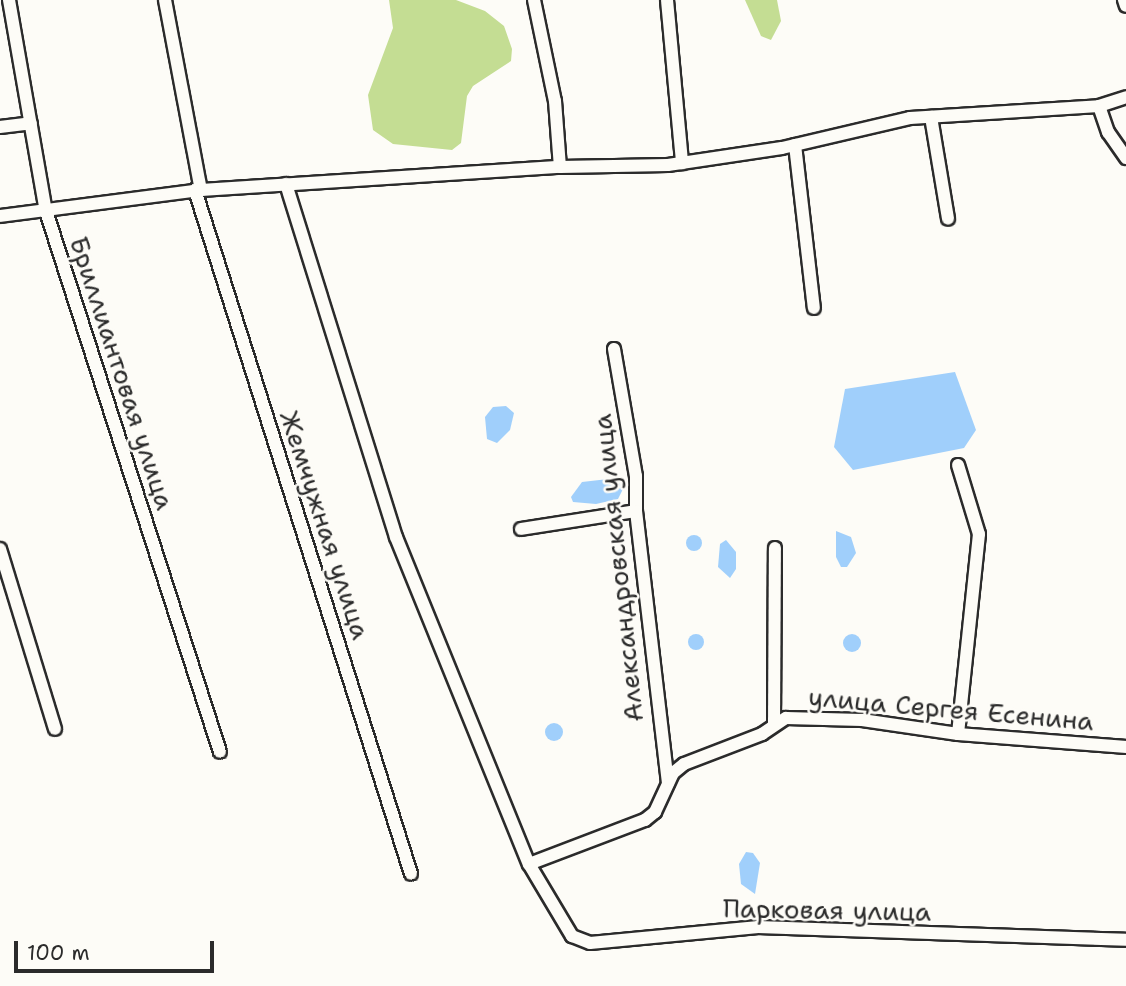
<!DOCTYPE html>
<html>
<head>
<meta charset="utf-8">
<style>
  body { margin:0 }
  #map { position:relative; width:1126px; height:986px; overflow:hidden; background:#fdfcf7; font-family:"Shantell Sans",sans-serif }
  div>[style] { position:absolute }
  .green>* { inset:0; background:#c4dd93 }
  .water>* { inset:0; background:#a0cffb }
  .round { border-radius:50% }
  .roads { filter:drop-shadow(2px 0 #2b2b2b) drop-shadow(-2px 0 #2b2b2b) drop-shadow(0 2px #2b2b2b) drop-shadow(0 -2px #2b2b2b) }
  .minor>* { height:12px; margin:-6px; padding:0 6px; transform-origin:6px; border-radius:6px; background:#fdfcf7 }
  span { translate:-50% -50%; white-space:nowrap; text-align:center; line-height:1.15; -webkit-text-stroke:5px #fdfcf7; paint-order:stroke }
  .street-label { font-size:26px; color:#2b2b2b }
  .scale { position:absolute; left:14px; top:941px; width:200px; height:32px; box-sizing:border-box; border:4px solid #2b2b2b; border-top:0; padding-left:9px; font-size:21px; line-height:24px; white-space:nowrap; color:#2b2b2b; -webkit-text-stroke:5px #fdfcf7; paint-order:stroke }
</style>
</head>
<body>
<div id="map">
  <div class="green">
    <i style="clip-path:polygon(389px 0,456px 0,485px 11px,504px 26px,512px 49px,511px 61px,473px 86px,467px 96px,461px 143px,452px 150px,393px 144px,373px 130px,368px 95px,393px 28px)"></i>
    <i style="clip-path:polygon(745px 0,777px 0,781px 21px,771px 40px,761px 36px)"></i>
  </div>
  <div class="water">
    <i style="clip-path:polygon(955px 372px,976px 430px,964px 448px,853px 470px,834px 447px,845px 389px)"></i>
    <i style="clip-path:polygon(506px 406px,514px 413px,510px 430px,497px 443px,487px 439px,485px 417px,493px 407px)"></i>
    <i style="clip-path:polygon(617px 478px,623px 489px,618px 499px,596px 504px,573px 502px,571px 497px,582px 482px)"></i>
    <i style="clip-path:polygon(836px 531px,851px 537px,856px 553px,847px 567px,841px 567px,836px 557px)"></i>
    <i class="round" style="left:686px;top:535px;width:16px;height:16px"></i>
    <i style="clip-path:polygon(726px 540px,736px 552px,736px 569px,730px 578px,718px 567px,720px 544px)"></i>
    <i class="round" style="left:688px;top:634px;width:16px;height:16px"></i>
    <i class="round" style="left:843px;top:634px;width:18px;height:18px"></i>
    <i class="round" style="left:545px;top:723px;width:18px;height:18px"></i>
    <i style="clip-path:polygon(746px 852px,753px 853px,760px 863px,755px 894px,741px 884px,739px 864px)"></i>
  </div>
  <div class="roads">
    <div class="minor">
      <i style="left:9px;top:0;width:214px;rotate:80.1deg"></i>
      <i style="left:46px;top:211px;width:568px;rotate:72.17deg"></i>
      <i style="left:165px;top:0;width:193px;rotate:79.3deg"></i>
      <i style="left:534px;top:0;width:103px;rotate:78.3deg"></i>
      <i style="left:555px;top:101px;width:66px;rotate:85.7deg"></i>
      <i style="left:667px;top:0;width:164px;rotate:84.7deg"></i>
      <i style="left:1124px;top:0;width:6px;rotate:72deg"></i>
      <i style="left:1099px;top:106px;width:28px;rotate:71deg"></i>
      <i style="left:1108px;top:132px;width:32px;rotate:55deg"></i>
      <i style="left:931px;top:117px;width:103px;rotate:80.5deg"></i>
      <i style="left:0;top:127px;width:31px;rotate:-7deg"></i>
      <i style="left:795px;top:145px;width:164px;rotate:83.4deg"></i>
      <i style="left:286px;top:184px;width:370px;rotate:72.7deg"></i>
      <i style="left:396px;top:537px;width:353px;rotate:67.9deg"></i>
      <i style="left:529px;top:864px;width:84px;rotate:59.2deg"></i>
      <i style="left:572px;top:936px;width:19px;rotate:21deg"></i>
      <i style="left:590px;top:943px;width:169px;rotate:-5.4deg"></i>
      <i style="left:758px;top:927px;width:368px;rotate:2deg"></i>
      <i style="left:195px;top:190px;width:717px;rotate:72.47deg"></i>
      <i style="left:0;top:216px;width:203px;rotate:-7.4deg"></i>
      <i style="left:201px;top:190px;width:360px;rotate:-3.7deg"></i>
      <i style="left:560px;top:167px;width:108px;rotate:-1.1deg"></i>
      <i style="left:668px;top:165px;width:115px;rotate:-8.5deg"></i>
      <i style="left:782px;top:148px;width:131px;rotate:-13.2deg"></i>
      <i style="left:910px;top:118px;width:189px;rotate:-3.6deg"></i>
      <i style="left:1099px;top:106px;width:28px;rotate:-18deg"></i>
      <i style="left:614px;top:349px;width:129px;rotate:80.2deg"></i>
      <i style="left:636px;top:476px;width:35px;rotate:90deg"></i>
      <i style="left:636px;top:511px;width:274px;rotate:83.3deg"></i>
      <i style="left:958px;top:465px;width:72px;rotate:73.1deg"></i>
      <i style="left:979px;top:534px;width:201px;rotate:96deg"></i>
      <i style="left:521px;top:529px;width:116px;rotate:-8.9deg"></i>
      <i style="left:0;top:549px;width:188px;rotate:73deg"></i>
      <i style="left:774px;top:724px;width:176px;rotate:-89.7deg"></i>
      <i style="left:529px;top:864px;width:124px;rotate:-20.8deg"></i>
      <i style="left:645px;top:820px;width:13px;rotate:-39deg"></i>
      <i style="left:655px;top:812px;width:43px;rotate:-65.2deg"></i>
      <i style="left:673px;top:773px;width:14px;rotate:-39deg"></i>
      <i style="left:684px;top:764px;width:84px;rotate:-21deg"></i>
      <i style="left:762px;top:734px;width:29px;rotate:-34deg"></i>
      <i style="left:786px;top:718px;width:76px;rotate:1.5deg"></i>
      <i style="left:862px;top:720px;width:97px;rotate:8.3deg"></i>
      <i style="left:958px;top:734px;width:169px;rotate:4.4deg"></i>
    </div>
  </div>
  <div class="street-label">
    <span style="left:122px;top:373px;rotate:72deg">Бриллиантовая улица</span>
    <span style="left:325px;top:525px;rotate:72deg">Жемчужная улица</span>
    <span style="left:618px;top:568px;rotate:-96deg">Александровская улица</span>
    <span style="left:951px;top:709px;rotate:5deg">улица Сергея Есенина</span>
    <span style="left:827px;top:910px;rotate:1deg">Парковая улица</span>
  </div>
  <div class="scale">100 m</div>
</div>
</body>
</html>
